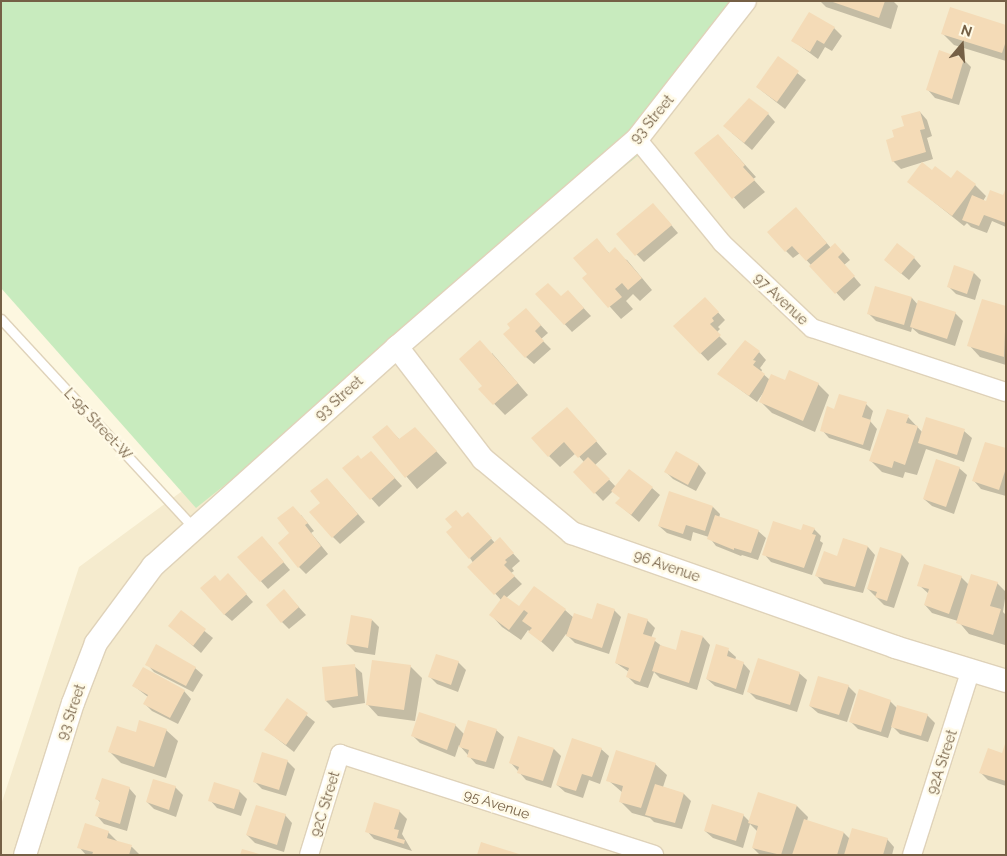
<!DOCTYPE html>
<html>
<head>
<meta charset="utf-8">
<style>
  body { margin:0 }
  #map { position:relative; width:1007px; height:856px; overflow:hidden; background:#fdf7e0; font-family:Raleway,sans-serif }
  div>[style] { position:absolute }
  .residential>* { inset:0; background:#f5ebce }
  .green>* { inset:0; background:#c8ebbe }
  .shadow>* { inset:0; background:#0003 }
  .building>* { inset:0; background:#f4dbb7 }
  .roads { filter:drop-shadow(1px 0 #dfd2b9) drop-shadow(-1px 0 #dfd2b9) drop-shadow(0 1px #dfd2b9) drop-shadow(0 -1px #dfd2b9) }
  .service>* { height:9px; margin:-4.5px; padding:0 4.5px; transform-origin:4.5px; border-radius:4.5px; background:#fff }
  .minor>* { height:18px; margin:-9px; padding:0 9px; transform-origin:9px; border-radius:9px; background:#fff }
  .tertiary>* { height:22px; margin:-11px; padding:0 11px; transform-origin:11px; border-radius:11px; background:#fff }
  span { translate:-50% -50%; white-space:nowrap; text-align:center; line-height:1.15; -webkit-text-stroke:5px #fffae7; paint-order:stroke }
  .street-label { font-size:14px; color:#756046 }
  .frame { position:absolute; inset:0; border:2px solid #756046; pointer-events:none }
  .north { position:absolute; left:937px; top:20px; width:50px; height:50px; -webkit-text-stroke:4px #fffae7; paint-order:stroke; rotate:18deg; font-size:14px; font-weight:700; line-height:20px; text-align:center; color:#756046 }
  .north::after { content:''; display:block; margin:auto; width:18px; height:22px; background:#756046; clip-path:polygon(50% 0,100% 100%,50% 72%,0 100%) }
</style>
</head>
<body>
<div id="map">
  <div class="residential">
    <i style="clip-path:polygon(758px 1px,1006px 1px,1006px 855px,1px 855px,1px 805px,79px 567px,640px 154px)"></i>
  </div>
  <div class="green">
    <i style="clip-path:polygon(1px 1px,758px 1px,640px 154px,196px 508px,1px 288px)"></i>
  </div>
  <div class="shadow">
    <i style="clip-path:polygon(820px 1px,893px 1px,898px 6px,891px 29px,826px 7px)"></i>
    <i style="clip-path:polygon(1006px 26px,1006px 61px,954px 45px,943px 34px)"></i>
    <i style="clip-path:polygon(834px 28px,842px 36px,832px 51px,825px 47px,818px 59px,792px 40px)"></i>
    <i style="clip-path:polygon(778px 58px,806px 80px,785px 109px,757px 87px)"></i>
    <i style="clip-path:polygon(964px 60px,971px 67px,959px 105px,935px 98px,928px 90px)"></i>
    <i style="clip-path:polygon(920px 112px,927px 120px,932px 136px,927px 138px,933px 159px,901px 169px,893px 161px,896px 138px)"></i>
    <i style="clip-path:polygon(768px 114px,775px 122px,752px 150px,732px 133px)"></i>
    <i style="clip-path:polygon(729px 147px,756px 177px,753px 179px,765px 192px,744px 209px,696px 153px)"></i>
    <i style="clip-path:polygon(932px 172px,951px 180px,975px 185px,986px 196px,983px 201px,987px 202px,1004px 196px,1006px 191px,1006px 227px,992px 221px,987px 233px,971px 227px,967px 223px,964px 226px,909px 182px)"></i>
    <i style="clip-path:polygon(660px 212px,678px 233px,644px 262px,618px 235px)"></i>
    <i style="clip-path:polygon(803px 216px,831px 248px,843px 252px,850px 260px,844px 265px,861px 285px,844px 301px,800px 253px,793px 258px,786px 251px)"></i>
    <i style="clip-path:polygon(596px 240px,610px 254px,627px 260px,652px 290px,640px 301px,633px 294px,626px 301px,633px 309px,621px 319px,584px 278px,589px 274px)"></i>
    <i style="clip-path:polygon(914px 258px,921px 266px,909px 280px,885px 260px)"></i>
    <i style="clip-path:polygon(974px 273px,981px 280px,975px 300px,956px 294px,949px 287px)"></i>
    <i style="clip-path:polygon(876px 287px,912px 298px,918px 305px,955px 313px,963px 321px,955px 346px,919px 334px,912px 328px,911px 332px,876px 321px,868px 313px)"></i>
    <i style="clip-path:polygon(537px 294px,575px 299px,591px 316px,572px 332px)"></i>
    <i style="clip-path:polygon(705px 298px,725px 320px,718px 327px,720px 329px,716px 333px,727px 344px,708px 361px,675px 326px)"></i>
    <i style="clip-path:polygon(1006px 307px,1006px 365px,980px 357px,969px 345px)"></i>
    <i style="clip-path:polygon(533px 317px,548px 333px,541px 339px,551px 349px,534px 364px,526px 357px,512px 328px)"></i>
    <i style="clip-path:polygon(759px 352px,766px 360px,760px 368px,762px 370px,761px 372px,770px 380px,818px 384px,829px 395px,815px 432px,772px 413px,761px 402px,763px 393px,757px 402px,719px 374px)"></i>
    <i style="clip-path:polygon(492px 353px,528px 395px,505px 415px,480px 389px,484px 386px)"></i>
    <i style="clip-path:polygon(866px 404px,873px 411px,870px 421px,877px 429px,870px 451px,829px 438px,822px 430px,835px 410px)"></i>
    <i style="clip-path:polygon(908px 417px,923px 433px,964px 431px,972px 438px,964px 462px,926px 449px,917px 475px,905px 472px,903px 478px,882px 472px,870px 460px)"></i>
    <i style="clip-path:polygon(578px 420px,607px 454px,595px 465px,616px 487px,652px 488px,660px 495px,639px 522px,617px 503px,621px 498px,613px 491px,603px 501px,575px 472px,584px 462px,576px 453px,560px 467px,549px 456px)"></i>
    <i style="clip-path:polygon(387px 427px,400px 440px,426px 440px,447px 463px,417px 489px,374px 438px)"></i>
    <i style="clip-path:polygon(1006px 449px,1006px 496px,981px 489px,974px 481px)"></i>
    <i style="clip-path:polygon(676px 453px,699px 465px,706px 473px,696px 491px,673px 479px,666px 472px)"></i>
    <i style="clip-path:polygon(361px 460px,378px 460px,402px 486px,379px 507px,344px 468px)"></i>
    <i style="clip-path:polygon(959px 468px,967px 475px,954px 514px,932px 506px,924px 499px)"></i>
    <i style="clip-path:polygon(334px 487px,365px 522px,340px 544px,333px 537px,322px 503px)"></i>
    <i style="clip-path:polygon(713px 507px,720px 514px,719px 518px,758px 531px,766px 538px,758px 560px,742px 555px,741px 556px,716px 546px,709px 537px,693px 532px,691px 541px,667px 533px,659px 526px)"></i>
    <i style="clip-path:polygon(301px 515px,314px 531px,311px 533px,328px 554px,306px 574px,299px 567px,291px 534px)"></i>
    <i style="clip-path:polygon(463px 518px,475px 521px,495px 543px,507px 547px,520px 561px,512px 568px,514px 571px,511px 573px,522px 584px,506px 598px,519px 607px,565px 610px,574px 618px,593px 621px,614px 610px,621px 617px,609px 654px,575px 643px,566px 634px,553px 652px,528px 630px,521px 640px,502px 627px,491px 615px,502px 601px,491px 589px,470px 558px)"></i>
    <i style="clip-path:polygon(814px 529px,821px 536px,820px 541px,823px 543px,812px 575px,771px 562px,764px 554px)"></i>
    <i style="clip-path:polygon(844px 539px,868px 547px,875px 555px,863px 593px,824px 584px,817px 576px,838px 557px)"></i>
    <i style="clip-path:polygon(269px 545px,290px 570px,268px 589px,239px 557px)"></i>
    <i style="clip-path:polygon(881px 549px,902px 555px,909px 563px,894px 608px,884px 605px,868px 589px)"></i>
    <i style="clip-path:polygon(961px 577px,969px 585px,997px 583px,1006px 592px,1003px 612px,1006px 615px,1005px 645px,969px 634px,958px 621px,932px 613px,925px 605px,929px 594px,919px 585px)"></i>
    <i style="clip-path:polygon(220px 582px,235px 582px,253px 602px,232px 621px,224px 614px)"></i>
    <i style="clip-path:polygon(284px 591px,306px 615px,289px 629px,282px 622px)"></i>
    <i style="clip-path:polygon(181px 612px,213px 638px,201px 653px,170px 626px)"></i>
    <i style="clip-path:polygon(372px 620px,379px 627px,375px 655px,355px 652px,347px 644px)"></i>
    <i style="clip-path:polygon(647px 620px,655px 628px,651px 638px,663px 647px,676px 651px,703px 637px,710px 645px,697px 690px,660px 678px,654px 672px,648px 688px,635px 684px,628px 677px,629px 672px,616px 663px)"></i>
    <i style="clip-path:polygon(728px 650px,736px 657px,735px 660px,743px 663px,750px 671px,743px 695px,715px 686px,707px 679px)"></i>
    <i style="clip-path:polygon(458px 662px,466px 670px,458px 692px,437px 684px,429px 676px)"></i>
    <i style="clip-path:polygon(147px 664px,195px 668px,203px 675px,193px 692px,154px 672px)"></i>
    <i style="clip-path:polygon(354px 666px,362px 673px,365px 703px,333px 708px,326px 701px)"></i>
    <i style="clip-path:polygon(410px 666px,422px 678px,415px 721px,378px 716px,367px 704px)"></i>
    <i style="clip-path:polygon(799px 673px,807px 680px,797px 712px,756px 699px,749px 692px)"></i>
    <i style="clip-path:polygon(134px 686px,184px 691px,191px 699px,178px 724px,152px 711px,145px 704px,148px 697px)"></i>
    <i style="clip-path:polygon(848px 686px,856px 694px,847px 722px,818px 713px,810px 706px)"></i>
    <i style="clip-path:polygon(287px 700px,315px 722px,294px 752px,266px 730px)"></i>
    <i style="clip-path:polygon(890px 701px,897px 708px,927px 715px,935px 723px,928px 742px,900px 734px,892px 726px,888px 738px,858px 729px,850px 721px)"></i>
    <i style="clip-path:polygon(455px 725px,464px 734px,496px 730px,504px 737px,494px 769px,476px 764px,459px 745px,455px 757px,420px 743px,413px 736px)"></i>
    <i style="clip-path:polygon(166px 730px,178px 741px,166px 778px,121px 763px,110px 752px,136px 733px)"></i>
    <i style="clip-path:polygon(1006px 743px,1006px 786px,988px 780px,981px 773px,1003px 754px)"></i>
    <i style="clip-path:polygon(554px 749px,561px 756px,551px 788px,526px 780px,511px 763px)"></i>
    <i style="clip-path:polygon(601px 749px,609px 756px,600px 784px,589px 780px,583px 798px,565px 792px,557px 785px)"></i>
    <i style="clip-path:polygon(287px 761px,295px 769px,286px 796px,262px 789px,254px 781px)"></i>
    <i style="clip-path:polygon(655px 764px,667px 775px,663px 787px,684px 794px,691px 801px,682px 829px,654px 822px,650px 818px,632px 813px,620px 801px,623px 793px,608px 780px)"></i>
    <i style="clip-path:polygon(175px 787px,183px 795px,176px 817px,154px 809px,147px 802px)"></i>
    <i style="clip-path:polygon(129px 788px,136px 796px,127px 831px,104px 824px,97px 816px,101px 803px,97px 799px)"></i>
    <i style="clip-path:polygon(239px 791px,247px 799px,241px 816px,217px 808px,210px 800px)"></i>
    <i style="clip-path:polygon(797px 806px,808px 817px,807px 821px,844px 833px,850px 839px,887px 839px,894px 847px,892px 855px,760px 855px,753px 848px,758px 832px,750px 824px,743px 848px,713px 838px,705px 831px,743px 815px,750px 822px)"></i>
    <i style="clip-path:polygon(399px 811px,407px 819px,402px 834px,412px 851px,374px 839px,367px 831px)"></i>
    <i style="clip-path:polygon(285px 815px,292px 823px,284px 852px,255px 843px,247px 835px)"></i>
    <i style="clip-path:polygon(108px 832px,119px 843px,132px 847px,140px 855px,86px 855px,79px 847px)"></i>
  </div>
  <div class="building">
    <i style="clip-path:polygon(830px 1px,885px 1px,879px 18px)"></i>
    <i style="clip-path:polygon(950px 7px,1006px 25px,1006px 41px,1002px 53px,941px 34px)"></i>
    <i style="clip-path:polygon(809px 12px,835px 27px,824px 44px,817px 40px,810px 52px,791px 41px)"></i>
    <i style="clip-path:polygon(939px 50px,964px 59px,952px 99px,926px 90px)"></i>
    <i style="clip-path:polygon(778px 56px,799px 71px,777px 102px,756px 87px)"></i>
    <i style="clip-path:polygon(749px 98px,769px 113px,744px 143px,723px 126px)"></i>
    <i style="clip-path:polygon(920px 111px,925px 129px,920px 130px,926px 152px,892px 162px,886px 140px,894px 137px,892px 130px,904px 126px,901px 116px)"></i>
    <i style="clip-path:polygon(718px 134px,745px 165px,743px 167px,755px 180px,732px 199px,694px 153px)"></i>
    <i style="clip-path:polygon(922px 162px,932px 170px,935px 166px,951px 178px,957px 170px,976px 184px,952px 216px,907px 182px)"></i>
    <i style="clip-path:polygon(1006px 188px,1006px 223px,984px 215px,979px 226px,962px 220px,972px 195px,986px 201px,990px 190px,1003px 195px)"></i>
    <i style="clip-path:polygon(653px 203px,672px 225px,635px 256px,616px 234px)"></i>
    <i style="clip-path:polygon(796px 207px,827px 243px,806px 261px,792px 246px,785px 252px,767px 232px)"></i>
    <i style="clip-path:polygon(597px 238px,609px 253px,615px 247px,642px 278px,628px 290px,622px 283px,615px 289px,622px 297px,608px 308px,582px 278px,587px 274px,573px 258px)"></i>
    <i style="clip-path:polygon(835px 243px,843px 252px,838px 257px,855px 276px,835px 294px,809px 266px)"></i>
    <i style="clip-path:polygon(897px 243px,915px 257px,901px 274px,884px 260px)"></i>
    <i style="clip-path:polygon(954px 265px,974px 272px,967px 294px,947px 287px)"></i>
    <i style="clip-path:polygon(548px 283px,561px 296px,568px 290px,584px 308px,564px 325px,535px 294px)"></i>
    <i style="clip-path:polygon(875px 286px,912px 297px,904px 325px,867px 314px)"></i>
    <i style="clip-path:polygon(705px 297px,719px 312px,712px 318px,714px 321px,710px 324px,721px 335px,700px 354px,673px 326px)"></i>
    <i style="clip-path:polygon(982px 299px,1006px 306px,1004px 357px,967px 346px)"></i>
    <i style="clip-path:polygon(918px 300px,956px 312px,947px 339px,910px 327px)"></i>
    <i style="clip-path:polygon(526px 308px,541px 325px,535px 331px,544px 341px,525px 358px,503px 334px,510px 328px,507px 324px)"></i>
    <i style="clip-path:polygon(480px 340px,518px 383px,493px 405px,478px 389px,482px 386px,459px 359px)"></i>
    <i style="clip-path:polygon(745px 340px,760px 351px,753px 360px,756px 361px,753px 365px,765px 374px,749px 396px,717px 374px)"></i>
    <i style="clip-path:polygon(789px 370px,819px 383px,803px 421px,759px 402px,771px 374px,785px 380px)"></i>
    <i style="clip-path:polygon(839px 394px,867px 402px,862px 417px,871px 420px,863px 445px,820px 431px,827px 406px,834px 409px)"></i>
    <i style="clip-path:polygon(567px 407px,597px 441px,578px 458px,564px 442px,548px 457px,531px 438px)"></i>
    <i style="clip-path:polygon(887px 409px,909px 415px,906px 423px,918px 426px,905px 465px,894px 461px,892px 468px,869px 461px)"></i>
    <i style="clip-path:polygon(926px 417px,965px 429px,957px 455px,918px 443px)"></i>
    <i style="clip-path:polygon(387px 425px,399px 439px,415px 427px,437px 451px,405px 478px,372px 437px)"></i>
    <i style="clip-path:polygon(985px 442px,1006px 448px,1006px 468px,999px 490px,972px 481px)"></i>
    <i style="clip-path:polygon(371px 451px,395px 478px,370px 500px,342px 468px,358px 455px,361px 459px)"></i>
    <i style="clip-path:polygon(676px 451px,699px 464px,688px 485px,664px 472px)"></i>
    <i style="clip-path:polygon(588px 457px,610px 479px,594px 494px,573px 472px)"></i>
    <i style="clip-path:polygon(936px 459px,960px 467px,946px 507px,923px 499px)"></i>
    <i style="clip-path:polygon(629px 469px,653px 487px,631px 515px,615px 503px,620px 498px,611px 491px)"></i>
    <i style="clip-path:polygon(327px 478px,358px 514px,332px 538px,309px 512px,320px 503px,310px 491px)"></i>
    <i style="clip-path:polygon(669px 491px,713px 506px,705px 531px,686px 525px,683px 534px,658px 526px)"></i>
    <i style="clip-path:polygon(293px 506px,308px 523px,305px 525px,321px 546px,298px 568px,278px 543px,289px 533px,277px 518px)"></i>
    <i style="clip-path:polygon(456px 510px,462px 517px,468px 512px,492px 538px,469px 559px,446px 532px,452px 527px,445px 519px)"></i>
    <i style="clip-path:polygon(715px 515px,759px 530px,751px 553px,734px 548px,734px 550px,707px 539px)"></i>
    <i style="clip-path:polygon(773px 521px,801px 530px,803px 524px,815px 528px,812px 534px,816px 535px,804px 568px,762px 555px)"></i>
    <i style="clip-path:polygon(262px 536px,284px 562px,260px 582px,237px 557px)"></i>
    <i style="clip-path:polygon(500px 537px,514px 553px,505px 560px,507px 562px,504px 565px,515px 576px,494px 595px,467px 567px)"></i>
    <i style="clip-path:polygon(843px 538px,868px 546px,855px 587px,815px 576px,824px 551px,837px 556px)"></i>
    <i style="clip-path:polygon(880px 547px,902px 554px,887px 601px,875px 597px,877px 592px,867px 589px)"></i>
    <i style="clip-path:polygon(924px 564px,962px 576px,949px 614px,924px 605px,929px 589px,917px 586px)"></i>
    <i style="clip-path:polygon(228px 573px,247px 594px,224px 615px,200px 588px,215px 575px,220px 581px)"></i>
    <i style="clip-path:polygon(971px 574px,998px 582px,990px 606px,1001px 609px,993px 635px,956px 623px)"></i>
    <i style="clip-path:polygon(534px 586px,566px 609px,541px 642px,528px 632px,532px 628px,522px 621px,528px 613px,524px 610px,509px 630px,489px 615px,504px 595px,519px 606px)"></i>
    <i style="clip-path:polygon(284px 589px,299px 607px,281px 623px,266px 605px)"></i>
    <i style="clip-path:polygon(597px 603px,615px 609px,602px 648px,566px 636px,574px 613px,592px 619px)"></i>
    <i style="clip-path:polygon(181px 610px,206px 629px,193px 646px,168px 626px)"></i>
    <i style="clip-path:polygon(628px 613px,648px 619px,643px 634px,656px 638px,640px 682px,626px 677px,629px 668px,615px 663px)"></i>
    <i style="clip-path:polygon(351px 615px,372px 619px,368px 648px,346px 644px)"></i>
    <i style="clip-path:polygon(681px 630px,703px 636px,689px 683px,652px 671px,660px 645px,676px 650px)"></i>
    <i style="clip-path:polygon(156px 644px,196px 667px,186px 686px,145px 665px)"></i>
    <i style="clip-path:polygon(716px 644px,729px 648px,727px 656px,744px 662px,736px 689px,706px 679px)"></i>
    <i style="clip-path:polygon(436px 654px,459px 661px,451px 685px,428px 677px)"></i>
    <i style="clip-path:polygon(758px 658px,800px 672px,790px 705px,747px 692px)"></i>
    <i style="clip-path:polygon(372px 660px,411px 665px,404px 710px,366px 705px)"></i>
    <i style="clip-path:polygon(355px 664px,358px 696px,325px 701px,322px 667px)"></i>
    <i style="clip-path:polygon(143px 667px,185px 690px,170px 718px,143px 704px,148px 695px,132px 686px)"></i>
    <i style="clip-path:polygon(818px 676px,849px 685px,839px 715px,809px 706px)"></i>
    <i style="clip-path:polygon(859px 689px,891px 700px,881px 732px,849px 722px)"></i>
    <i style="clip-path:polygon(287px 698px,308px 713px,286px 745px,264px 730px)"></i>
    <i style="clip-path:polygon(897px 705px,928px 714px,921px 736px,891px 727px)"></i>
    <i style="clip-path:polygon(419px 712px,456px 724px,447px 750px,411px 736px)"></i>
    <i style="clip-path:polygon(139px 720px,167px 729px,154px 767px,108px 752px,117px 726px,136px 732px)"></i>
    <i style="clip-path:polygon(468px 720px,497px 729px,486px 762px,467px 757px,469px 750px,459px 747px)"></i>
    <i style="clip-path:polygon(518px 736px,554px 748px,543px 781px,517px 773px,519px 767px,509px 763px)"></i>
    <i style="clip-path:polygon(572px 738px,602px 748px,592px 777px,582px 774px,576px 791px,556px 785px)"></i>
    <i style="clip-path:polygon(1006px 741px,1006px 781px,979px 773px,988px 748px,1002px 753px)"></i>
    <i style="clip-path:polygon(616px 750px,656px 763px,641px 808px,619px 802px,623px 786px,606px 781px)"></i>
    <i style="clip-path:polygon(262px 752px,288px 760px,279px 790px,253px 782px)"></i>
    <i style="clip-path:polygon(102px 778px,130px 787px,120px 824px,95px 816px,100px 801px,95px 799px)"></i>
    <i style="clip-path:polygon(153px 779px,176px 786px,169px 810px,146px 802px)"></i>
    <i style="clip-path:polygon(214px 782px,240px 790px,234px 809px,208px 801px)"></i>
    <i style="clip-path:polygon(655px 784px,684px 793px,675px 823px,645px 815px)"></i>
    <i style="clip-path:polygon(758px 792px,797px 805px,781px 855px,752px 848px,758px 826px,748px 823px)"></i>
    <i style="clip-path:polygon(374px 802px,400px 810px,394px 829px,399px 830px,397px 838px,405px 840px,404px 844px,365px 832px)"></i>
    <i style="clip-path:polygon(712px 804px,744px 814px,736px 841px,704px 831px)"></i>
    <i style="clip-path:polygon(256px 805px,286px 814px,277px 845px,246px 835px)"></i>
    <i style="clip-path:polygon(804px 819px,844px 832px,837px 855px,792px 855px)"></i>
    <i style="clip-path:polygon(85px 823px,109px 831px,107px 838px,132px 845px,129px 855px,92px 855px,93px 852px,77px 848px)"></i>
    <i style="clip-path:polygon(852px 828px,888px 838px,883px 855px,844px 855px)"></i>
    <i style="clip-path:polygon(481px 842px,519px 854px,519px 855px,477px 855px)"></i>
    <i style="clip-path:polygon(242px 849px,259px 854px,259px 855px,240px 855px)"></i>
  </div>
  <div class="roads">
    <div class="service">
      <i style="left:1px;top:319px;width:284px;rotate:47.3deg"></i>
    </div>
    <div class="minor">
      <i style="left:637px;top:139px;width:134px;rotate:50.7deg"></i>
      <i style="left:722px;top:243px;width:124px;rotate:43.4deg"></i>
      <i style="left:812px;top:328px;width:204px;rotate:18.3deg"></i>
      <i style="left:309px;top:855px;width:106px;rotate:-72.9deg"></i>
      <i style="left:340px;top:754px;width:330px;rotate:17.8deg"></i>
      <i style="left:912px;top:855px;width:195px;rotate:-72.4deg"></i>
    </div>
    <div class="tertiary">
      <i style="left:397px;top:347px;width:141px;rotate:52.5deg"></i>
      <i style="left:483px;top:459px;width:116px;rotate:39.7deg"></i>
      <i style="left:572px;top:533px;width:343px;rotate:19.4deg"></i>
      <i style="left:895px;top:647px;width:116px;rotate:17deg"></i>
      <i style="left:25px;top:855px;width:159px;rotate:-72.5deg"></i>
      <i style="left:73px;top:703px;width:64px;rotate:-69deg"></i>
      <i style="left:96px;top:643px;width:96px;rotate:-53.5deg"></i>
      <i style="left:153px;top:566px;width:328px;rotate:-41.9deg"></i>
      <i style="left:397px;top:347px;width:318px;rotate:-40.9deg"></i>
      <i style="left:637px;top:139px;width:175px;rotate:-52deg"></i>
    </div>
  </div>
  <div class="street-label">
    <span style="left:652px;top:119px;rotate:-50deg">93 Street</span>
    <span style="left:781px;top:299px;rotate:43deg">97 Avenue</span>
    <span style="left:339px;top:398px;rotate:-42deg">93 Street</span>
    <span style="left:98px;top:424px;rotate:47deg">L-95 Street-W</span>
    <span style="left:667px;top:566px;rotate:19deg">96 Avenue</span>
    <span style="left:71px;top:712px;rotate:-71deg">93 Street</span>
    <span style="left:942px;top:762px;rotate:-72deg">92A Street</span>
    <span style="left:325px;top:804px;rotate:-73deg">92C Street</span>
    <span style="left:497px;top:804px;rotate:18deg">95 Avenue</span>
  </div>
  <div class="frame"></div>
  <div class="north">N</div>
</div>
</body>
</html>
